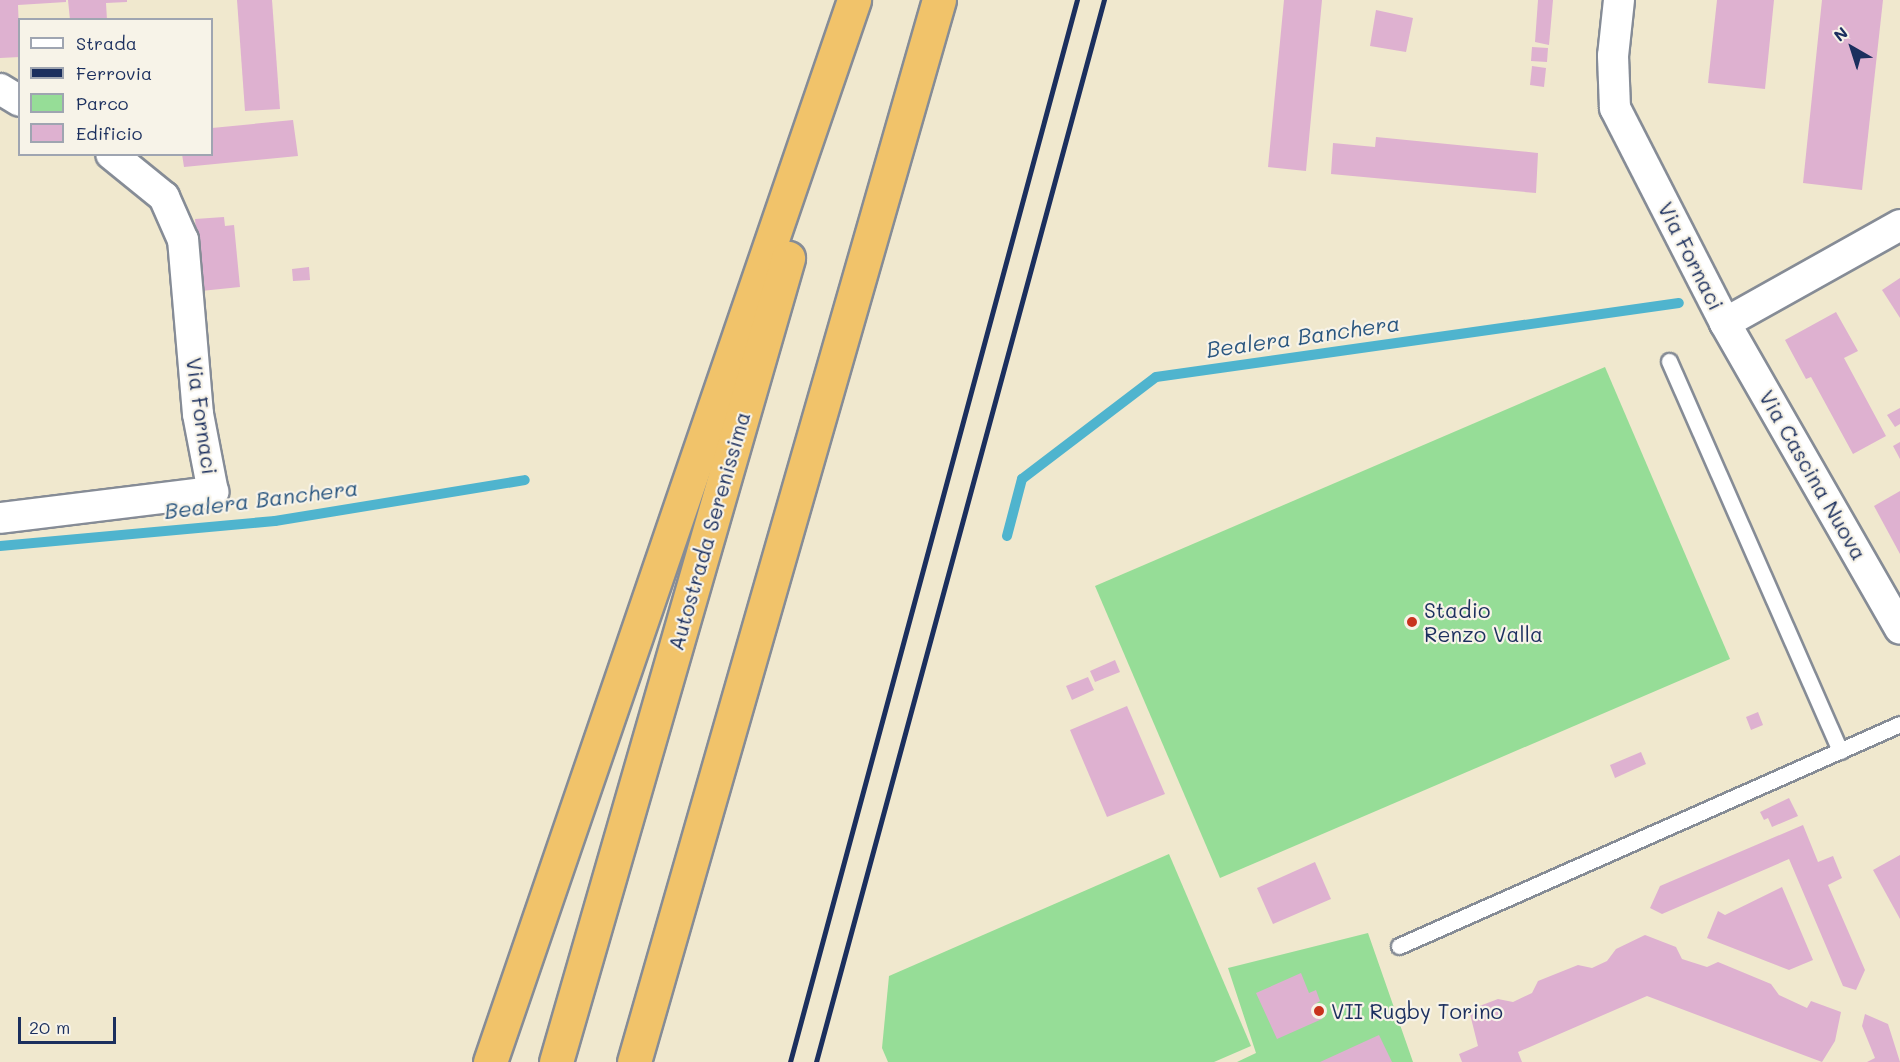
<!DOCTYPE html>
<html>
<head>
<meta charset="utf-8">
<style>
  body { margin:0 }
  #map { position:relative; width:1900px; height:1062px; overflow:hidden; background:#f0e8ce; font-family:Mali,sans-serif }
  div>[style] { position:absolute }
  .green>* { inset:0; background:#96dd97 }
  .stream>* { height:10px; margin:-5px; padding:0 5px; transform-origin:5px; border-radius:5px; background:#4fb4ce }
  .building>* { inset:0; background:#deb1d0 }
  .roads { filter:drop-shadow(2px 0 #868c96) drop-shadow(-2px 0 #868c96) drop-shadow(0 2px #868c96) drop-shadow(0 -2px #868c96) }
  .service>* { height:15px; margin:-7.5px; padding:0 7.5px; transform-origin:7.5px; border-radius:7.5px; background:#fff }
  .minor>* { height:30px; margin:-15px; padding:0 15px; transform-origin:15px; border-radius:15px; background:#fff }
  .motorway>* { height:33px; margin:-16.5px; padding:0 16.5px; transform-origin:16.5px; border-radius:16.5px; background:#f1c36a }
  .rail>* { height:4.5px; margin:-2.25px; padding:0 2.25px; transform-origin:2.25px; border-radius:2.25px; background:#1b2f5e }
  .dots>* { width:16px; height:16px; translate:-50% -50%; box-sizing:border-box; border:3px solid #f7f3e8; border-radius:50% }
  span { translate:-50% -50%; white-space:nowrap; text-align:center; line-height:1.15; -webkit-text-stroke:4.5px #f7f3e8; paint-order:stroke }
  .street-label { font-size:21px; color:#1b2f5e }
  .poi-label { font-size:21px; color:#1b2f5e }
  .left { translate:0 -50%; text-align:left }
  .water-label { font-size:22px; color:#2b5780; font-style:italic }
  .legend { position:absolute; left:18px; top:18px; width:195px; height:138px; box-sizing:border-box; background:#f7f3e8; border:2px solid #9fa5b1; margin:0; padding:8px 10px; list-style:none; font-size:18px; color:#1b2f5e }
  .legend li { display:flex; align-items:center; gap:12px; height:30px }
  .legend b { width:30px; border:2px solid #9fa5b1 }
  .north { position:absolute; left:1822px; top:18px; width:60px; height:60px; -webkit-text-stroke:4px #f7f3e8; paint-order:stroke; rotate:321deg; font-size:16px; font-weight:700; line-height:24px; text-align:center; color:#1b2f5e }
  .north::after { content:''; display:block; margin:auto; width:21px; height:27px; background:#1b2f5e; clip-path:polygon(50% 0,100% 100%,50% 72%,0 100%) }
  .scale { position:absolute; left:18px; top:1017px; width:98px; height:27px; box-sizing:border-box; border:3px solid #1b2f5e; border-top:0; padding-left:8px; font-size:18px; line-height:21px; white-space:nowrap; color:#1b2f5e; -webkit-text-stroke:4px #f7f3e8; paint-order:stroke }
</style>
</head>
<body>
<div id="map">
  <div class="green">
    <i style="clip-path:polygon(1605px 367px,1730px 659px,1220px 878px,1095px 586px)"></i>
    <i style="clip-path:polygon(1169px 854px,1251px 1046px,1214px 1062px,888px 1062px,882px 1048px,889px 976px)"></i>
    <i style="clip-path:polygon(1368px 933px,1413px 1062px,1237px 1062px,1256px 1053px,1228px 968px)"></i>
  </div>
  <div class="stream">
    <i style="left:1007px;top:536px;width:59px;rotate:-75.3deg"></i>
    <i style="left:1022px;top:479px;width:168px;rotate:-37.3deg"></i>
    <i style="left:1156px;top:377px;width:528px;rotate:-8.05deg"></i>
    <i style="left:0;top:546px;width:276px;rotate:-5.2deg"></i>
    <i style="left:275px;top:521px;width:253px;rotate:-9.3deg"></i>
  </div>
  <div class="building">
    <i style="clip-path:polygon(0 0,66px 0,66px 2px,18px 5px,20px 57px,0 58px)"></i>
    <i style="clip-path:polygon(68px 0,127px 0,127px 2px,106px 3px,107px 20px,70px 20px)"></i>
    <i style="clip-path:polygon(237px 0,272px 0,280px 109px,245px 111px)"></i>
    <i style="clip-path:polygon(1284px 0,1322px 0,1306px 171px,1268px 167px)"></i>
    <i style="clip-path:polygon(1538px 0,1553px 0,1549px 45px,1535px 42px)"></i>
    <i style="clip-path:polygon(1717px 0,1774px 0,1765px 89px,1708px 83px)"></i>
    <i style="clip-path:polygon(1822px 0,1883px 0,1862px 190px,1803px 183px)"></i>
    <i style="clip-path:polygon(1376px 10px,1413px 18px,1406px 52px,1370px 46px)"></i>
    <i style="clip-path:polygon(1532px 47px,1548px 48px,1547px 62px,1531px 61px)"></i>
    <i style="clip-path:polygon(1532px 66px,1546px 68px,1544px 87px,1530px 85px)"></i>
    <i style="clip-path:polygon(293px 120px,298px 156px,184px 167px,182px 154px,212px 154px,212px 128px)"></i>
    <i style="clip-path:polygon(1376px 137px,1538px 153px,1536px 193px,1331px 174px,1333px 143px,1375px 147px)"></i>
    <i style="clip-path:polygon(224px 217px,225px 226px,234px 225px,240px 287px,201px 291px,195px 219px)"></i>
    <i style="clip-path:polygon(309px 267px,310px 280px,293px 281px,292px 269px)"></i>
    <i style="clip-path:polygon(1900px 278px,1900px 318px,1882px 290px)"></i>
    <i style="clip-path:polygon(1836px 312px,1858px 351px,1844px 358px,1886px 436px,1853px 454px,1811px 377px,1806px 379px,1785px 340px)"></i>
    <i style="clip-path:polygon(1900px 408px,1900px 424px,1895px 427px,1887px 415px)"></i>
    <i style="clip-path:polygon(1900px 442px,1900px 459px,1893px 446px)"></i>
    <i style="clip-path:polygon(1900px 491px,1900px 554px,1874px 506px)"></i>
    <i style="clip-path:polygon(1115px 660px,1120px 672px,1095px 682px,1090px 671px)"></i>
    <i style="clip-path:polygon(1088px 677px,1094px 690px,1072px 700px,1066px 686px)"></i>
    <i style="clip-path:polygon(1127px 706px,1165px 794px,1107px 817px,1070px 730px)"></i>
    <i style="clip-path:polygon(1758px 712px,1763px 725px,1751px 730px,1746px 717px)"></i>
    <i style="clip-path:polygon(1641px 752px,1646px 764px,1615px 778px,1610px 765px)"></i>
    <i style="clip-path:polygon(1789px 798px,1798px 816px,1772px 827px,1768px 818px,1764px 820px,1760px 812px)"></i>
    <i style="clip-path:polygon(1803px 825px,1818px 862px,1833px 856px,1842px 878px,1828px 885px,1865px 970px,1856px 990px,1843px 986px,1789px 859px,1662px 914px,1650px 908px,1660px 886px)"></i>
    <i style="clip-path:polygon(1900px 855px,1900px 919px,1873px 870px)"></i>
    <i style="clip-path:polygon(1315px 862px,1331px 899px,1273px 924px,1257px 888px)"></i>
    <i style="clip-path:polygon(1782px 887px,1813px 960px,1789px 970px,1707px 938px,1718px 911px,1725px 915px)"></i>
    <i style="clip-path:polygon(1645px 935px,1676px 947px,1682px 959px,1707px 967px,1718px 962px,1771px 984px,1779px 995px,1807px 1008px,1811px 1001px,1841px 1012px,1835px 1041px,1822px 1062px,1647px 996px,1518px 1052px,1522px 1062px,1462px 1062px,1459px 1054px,1478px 1046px,1469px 1010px,1498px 999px,1513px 1002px,1532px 993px,1538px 981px,1578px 965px,1592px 968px,1607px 961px,1616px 949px)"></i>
    <i style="clip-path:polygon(1301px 973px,1309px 993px,1316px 990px,1320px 1001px,1315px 1004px,1322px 1019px,1277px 1039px,1256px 993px)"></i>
    <i style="clip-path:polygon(1865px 1014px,1888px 1024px,1900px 1062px,1867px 1062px,1875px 1058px,1862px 1026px)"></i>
    <i style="clip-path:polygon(1379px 1035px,1392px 1062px,1320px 1062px)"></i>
  </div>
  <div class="roads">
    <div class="service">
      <i style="left:1669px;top:361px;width:426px;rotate:66.3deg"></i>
      <i style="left:1399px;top:946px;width:548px;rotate:-23.9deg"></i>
    </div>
    <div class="minor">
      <i style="left:1619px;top:0;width:56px;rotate:96.1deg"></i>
      <i style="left:1613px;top:56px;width:52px;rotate:87.8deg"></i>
      <i style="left:1615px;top:108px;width:242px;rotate:62.9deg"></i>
      <i style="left:1725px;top:323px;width:352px;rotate:60.2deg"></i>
      <i style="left:0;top:89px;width:23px;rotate:31deg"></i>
      <i style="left:1725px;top:323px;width:201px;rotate:-29.2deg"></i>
      <i style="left:0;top:518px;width:215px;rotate:-7deg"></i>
      <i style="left:213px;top:492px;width:79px;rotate:-100.9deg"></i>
      <i style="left:198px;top:414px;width:175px;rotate:-94.9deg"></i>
      <i style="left:183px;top:240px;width:47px;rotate:-113.8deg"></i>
      <i style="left:164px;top:197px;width:68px;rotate:-140.9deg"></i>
    </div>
    <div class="motorway">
      <i style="left:490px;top:1062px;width:1123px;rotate:-71.08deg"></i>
      <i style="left:556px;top:1062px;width:837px;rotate:-73.9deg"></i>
      <i style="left:634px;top:1062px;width:1105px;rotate:-73.98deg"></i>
    </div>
  </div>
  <div class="rail">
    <i style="left:790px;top:1062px;width:1100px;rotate:-74.88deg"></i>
    <i style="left:816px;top:1062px;width:1100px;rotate:-74.83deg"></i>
  </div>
  <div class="dots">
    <i style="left:1412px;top:622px;background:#c8321e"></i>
    <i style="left:1319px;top:1011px;background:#c8321e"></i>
  </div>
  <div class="street-label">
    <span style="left:1691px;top:256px;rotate:63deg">Via Fornaci</span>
    <span style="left:202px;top:416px;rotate:82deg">Via Fornaci</span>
    <span style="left:1813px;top:475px;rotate:60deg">Via Cascina Nuova</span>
    <span style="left:709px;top:531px;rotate:-74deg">Autostrada Serenissima</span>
  </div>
  <div class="poi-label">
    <span class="left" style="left:1424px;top:622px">Stadio<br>Renzo Valla</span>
    <span class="left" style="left:1331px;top:1011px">VII Rugby Torino</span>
  </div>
  <div class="water-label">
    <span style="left:1303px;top:336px;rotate:-8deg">Bealera Banchera</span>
    <span style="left:261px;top:499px;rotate:-7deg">Bealera Banchera</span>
  </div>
  <ul class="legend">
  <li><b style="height:8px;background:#fff"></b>Strada</li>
  <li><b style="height:8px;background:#1b2f5e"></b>Ferrovia</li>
  <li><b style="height:16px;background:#96dd97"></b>Parco</li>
  <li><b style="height:16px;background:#deb1d0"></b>Edificio</li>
  </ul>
  <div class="north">N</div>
  <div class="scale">20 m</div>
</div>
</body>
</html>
